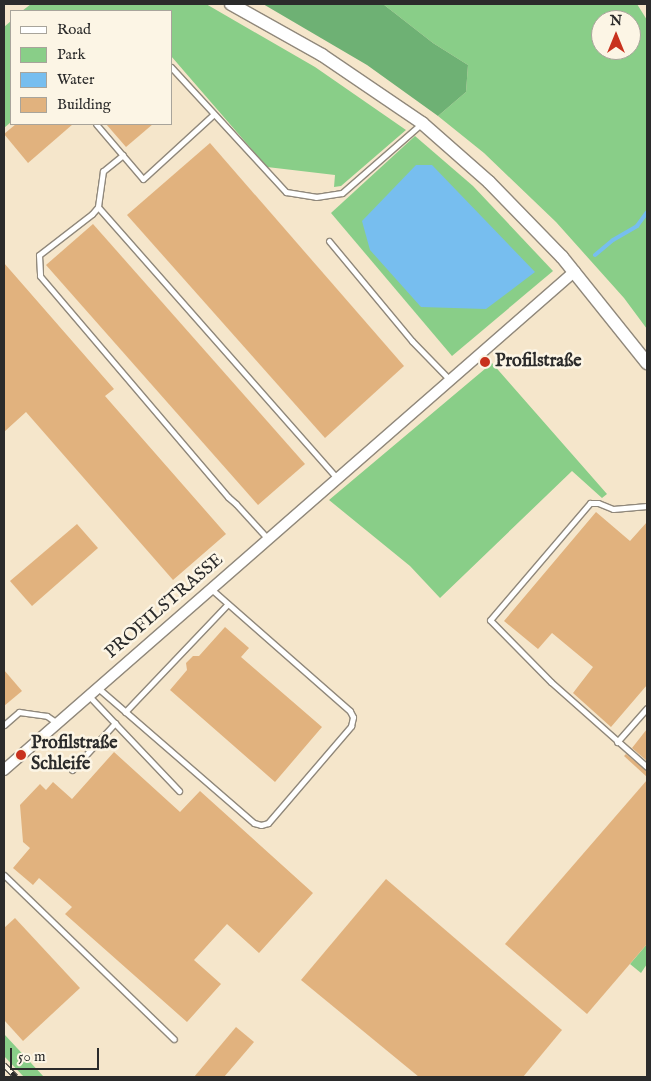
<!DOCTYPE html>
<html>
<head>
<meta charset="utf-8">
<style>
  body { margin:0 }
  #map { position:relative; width:651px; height:1081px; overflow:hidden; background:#f5e6cb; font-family:"IM FELL English",serif }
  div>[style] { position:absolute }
  .green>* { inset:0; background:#89ce88 }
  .forest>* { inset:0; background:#6eb174 }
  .water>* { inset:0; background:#77beef }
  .stream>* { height:4px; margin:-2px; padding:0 2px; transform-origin:2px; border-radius:2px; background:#77beef }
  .building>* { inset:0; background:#e1b27e }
  .roads { filter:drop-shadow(1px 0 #90887b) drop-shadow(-1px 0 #90887b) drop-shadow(0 1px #90887b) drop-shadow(0 -1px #90887b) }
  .service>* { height:5px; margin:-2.5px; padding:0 2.5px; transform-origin:2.5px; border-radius:2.5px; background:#fff }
  .minor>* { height:10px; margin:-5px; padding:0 5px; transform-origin:5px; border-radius:5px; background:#fff }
  .tertiary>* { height:12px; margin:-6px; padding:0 6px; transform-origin:6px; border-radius:6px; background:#fff }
  .rail>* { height:5.5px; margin-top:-2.75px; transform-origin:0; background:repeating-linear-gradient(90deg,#fcf5e5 0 11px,#2b2b2b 0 22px); box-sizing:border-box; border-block:1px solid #2b2b2b }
  .dots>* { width:14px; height:14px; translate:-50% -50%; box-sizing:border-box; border:2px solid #fcf5e5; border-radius:50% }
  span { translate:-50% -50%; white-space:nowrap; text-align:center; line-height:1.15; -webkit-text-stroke:5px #fcf5e5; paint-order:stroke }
  .poi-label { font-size:18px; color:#2b2b2b; font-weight:700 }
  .left { translate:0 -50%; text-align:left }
  .street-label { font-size:18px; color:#2b2b2b }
  .frame { position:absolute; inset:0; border:5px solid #2b2b2b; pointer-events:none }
  .legend { position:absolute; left:10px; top:10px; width:162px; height:115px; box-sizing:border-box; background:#fcf5e5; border:1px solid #a8a49b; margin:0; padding:6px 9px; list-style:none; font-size:15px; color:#2b2b2b }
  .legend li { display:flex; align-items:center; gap:10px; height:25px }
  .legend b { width:25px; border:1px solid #a8a49b }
  .north { position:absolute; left:591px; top:10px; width:50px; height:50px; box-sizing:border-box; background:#fcf5e5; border:1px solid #a8a49b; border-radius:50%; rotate:0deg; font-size:14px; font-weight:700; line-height:20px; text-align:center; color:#2b2b2b }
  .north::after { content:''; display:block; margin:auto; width:18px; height:22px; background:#c8321e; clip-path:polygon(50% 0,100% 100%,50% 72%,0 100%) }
  .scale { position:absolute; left:10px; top:1048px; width:89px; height:22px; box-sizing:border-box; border:2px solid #2b2b2b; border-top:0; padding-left:6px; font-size:15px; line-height:18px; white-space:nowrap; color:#2b2b2b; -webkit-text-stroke:4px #fcf5e5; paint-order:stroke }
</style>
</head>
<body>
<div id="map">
  <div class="green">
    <i style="clip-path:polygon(31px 4px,206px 4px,315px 67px,406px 130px,341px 186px,334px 187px,335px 175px,267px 167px,171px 56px,171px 11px,22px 11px)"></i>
    <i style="clip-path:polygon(evenodd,383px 4px,637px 4px,647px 20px,647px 211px,641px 220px,647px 213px,647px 329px,624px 298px,556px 222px,484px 153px,438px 116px,466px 92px,468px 65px,433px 43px,383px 4px,601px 20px,631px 20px,631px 50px,601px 50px,601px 20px)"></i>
    <i style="clip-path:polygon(11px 21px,11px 122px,4px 128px,4px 27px)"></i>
    <i style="clip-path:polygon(415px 136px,473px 186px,553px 271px,452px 356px,331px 213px)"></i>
    <i style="clip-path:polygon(492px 363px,607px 494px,602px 498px,572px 471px,440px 598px,410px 566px,329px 500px)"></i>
    <i style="clip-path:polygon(647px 944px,647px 964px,641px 973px,630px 964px)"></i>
    <i style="clip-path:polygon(4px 1034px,44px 1077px,24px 1077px,4px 1056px)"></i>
  </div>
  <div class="forest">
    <i style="clip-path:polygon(263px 4px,383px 4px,433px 43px,468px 65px,466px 92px,438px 116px,367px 65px)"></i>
  </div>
  <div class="water">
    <i style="clip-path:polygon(416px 165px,432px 165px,535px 272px,486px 309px,421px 307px,370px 250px,362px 221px)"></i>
  </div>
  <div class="stream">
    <i style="left:595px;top:255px;width:23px;rotate:-40deg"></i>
    <i style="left:613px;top:240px;width:28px;rotate:-30deg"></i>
    <i style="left:637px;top:226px;width:17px;rotate:-54deg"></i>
  </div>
  <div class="building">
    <i style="clip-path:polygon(16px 124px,73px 124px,28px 163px,4px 134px)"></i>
    <i style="clip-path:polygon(106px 124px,153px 124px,126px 147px)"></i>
    <i style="clip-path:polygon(210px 143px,404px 366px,325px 438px,127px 215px)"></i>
    <i style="clip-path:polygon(93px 224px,305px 464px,258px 505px,46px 265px)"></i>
    <i style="clip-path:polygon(4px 263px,114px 389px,105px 396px,226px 534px,173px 580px,26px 412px,4px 432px)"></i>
    <i style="clip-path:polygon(596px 512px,630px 541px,647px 522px,647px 685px,611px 727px,573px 693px,593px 667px,552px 633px,538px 649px,504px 621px)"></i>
    <i style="clip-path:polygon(77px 524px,98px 548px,32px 606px,10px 581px)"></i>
    <i style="clip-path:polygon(225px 627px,249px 648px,241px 657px,322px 727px,275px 782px,170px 690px,187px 670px,186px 663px,193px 656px,199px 656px)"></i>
    <i style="clip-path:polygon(4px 670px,22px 691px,4px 706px)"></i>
    <i style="clip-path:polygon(647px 729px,647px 761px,632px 748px)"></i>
    <i style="clip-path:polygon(114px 752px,180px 812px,200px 791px,313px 893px,259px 953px,227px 924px,194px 960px,221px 984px,187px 1022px,65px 914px,72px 907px,39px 878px,33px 885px,13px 868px,30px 848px,23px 842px,20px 805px,40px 784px,46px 790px,53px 782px,72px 799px)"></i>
    <i style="clip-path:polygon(626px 754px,647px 771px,647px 777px,624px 756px)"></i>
    <i style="clip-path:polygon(647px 780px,647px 944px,587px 1014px,505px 944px)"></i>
    <i style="clip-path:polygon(386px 879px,562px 1030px,523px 1077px,419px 1077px,301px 980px)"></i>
    <i style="clip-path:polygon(15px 918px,80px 988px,23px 1041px,4px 1020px,4px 928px)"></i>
    <i style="clip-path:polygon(236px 1027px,254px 1042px,224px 1077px,194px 1077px)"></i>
  </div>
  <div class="roads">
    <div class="service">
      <i style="left:171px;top:67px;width:170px;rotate:47.4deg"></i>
      <i style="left:286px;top:192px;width:30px;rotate:9deg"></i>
      <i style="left:316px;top:197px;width:26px;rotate:-9deg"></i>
      <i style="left:342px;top:193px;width:105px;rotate:-41.1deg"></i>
      <i style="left:96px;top:124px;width:72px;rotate:49.5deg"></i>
      <i style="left:143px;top:179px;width:96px;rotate:-42.5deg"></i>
      <i style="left:123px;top:155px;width:26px;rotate:141deg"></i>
      <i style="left:103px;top:171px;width:36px;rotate:98deg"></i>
      <i style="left:98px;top:207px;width:9px;rotate:131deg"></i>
      <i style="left:92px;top:214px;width:67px;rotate:142.3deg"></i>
      <i style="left:39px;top:255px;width:21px;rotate:87deg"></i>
      <i style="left:40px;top:276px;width:290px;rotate:49.6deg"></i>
      <i style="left:228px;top:497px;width:11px;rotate:41deg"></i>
      <i style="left:236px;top:504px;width:47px;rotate:47.6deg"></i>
      <i style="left:98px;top:207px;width:361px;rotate:48.6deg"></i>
      <i style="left:329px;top:241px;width:130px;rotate:50.3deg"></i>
      <i style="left:412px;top:341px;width:54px;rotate:45.7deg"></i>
      <i style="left:647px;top:506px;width:34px;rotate:175deg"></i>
      <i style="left:613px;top:509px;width:16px;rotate:-158deg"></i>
      <i style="left:598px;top:503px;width:8px;rotate:180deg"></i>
      <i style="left:590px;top:503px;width:154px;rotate:130.5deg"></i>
      <i style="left:490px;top:620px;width:87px;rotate:45.5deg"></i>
      <i style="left:551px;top:682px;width:128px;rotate:41.5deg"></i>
      <i style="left:98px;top:688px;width:206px;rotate:40.9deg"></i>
      <i style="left:254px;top:823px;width:7px;rotate:16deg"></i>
      <i style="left:261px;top:825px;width:7px;rotate:-16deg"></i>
      <i style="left:268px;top:823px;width:128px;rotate:-49.4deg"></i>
      <i style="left:351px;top:726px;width:9px;rotate:-77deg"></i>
      <i style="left:353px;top:717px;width:7px;rotate:-117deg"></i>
      <i style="left:350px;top:711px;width:185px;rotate:-138.7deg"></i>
      <i style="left:89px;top:696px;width:131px;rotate:46.5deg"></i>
      <i style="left:125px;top:712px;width:149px;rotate:-46.4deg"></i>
      <i style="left:4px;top:725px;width:20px;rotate:-41deg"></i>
      <i style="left:19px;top:712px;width:28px;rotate:8deg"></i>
      <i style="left:47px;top:716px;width:12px;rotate:35deg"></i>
      <i style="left:617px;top:742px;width:45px;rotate:-48.6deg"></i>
      <i style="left:72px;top:770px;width:64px;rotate:-47.5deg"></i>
      <i style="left:4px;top:875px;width:236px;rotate:44deg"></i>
    </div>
    <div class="minor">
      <i style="left:4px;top:770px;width:758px;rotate:-41.15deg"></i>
    </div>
    <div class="tertiary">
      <i style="left:231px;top:4px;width:104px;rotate:29.3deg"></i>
      <i style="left:322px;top:55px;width:121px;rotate:34.2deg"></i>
      <i style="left:422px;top:123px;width:89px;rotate:41.4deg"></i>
      <i style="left:489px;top:182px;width:105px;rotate:45.8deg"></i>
      <i style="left:562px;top:257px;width:136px;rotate:51.3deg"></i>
    </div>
  </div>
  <div class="rail">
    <i style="left:4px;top:1065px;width:17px;rotate:45deg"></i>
  </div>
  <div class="dots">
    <i style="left:485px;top:362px;background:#c8321e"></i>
    <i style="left:21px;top:755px;background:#c8321e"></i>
  </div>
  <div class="poi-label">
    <span class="left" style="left:495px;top:362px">Profilstraße</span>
    <span class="left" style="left:31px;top:755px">Profilstraße<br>Schleife</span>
  </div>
  <div class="street-label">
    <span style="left:165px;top:607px;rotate:-41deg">PROFILSTRASSE</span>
  </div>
  <div class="frame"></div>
  <ul class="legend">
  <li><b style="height:6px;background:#fff"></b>Road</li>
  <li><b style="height:14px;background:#89ce88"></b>Park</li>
  <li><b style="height:14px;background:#77beef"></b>Water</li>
  <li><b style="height:14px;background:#e1b27e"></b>Building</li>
  </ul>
  <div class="north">N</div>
  <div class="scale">50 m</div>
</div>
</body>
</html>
